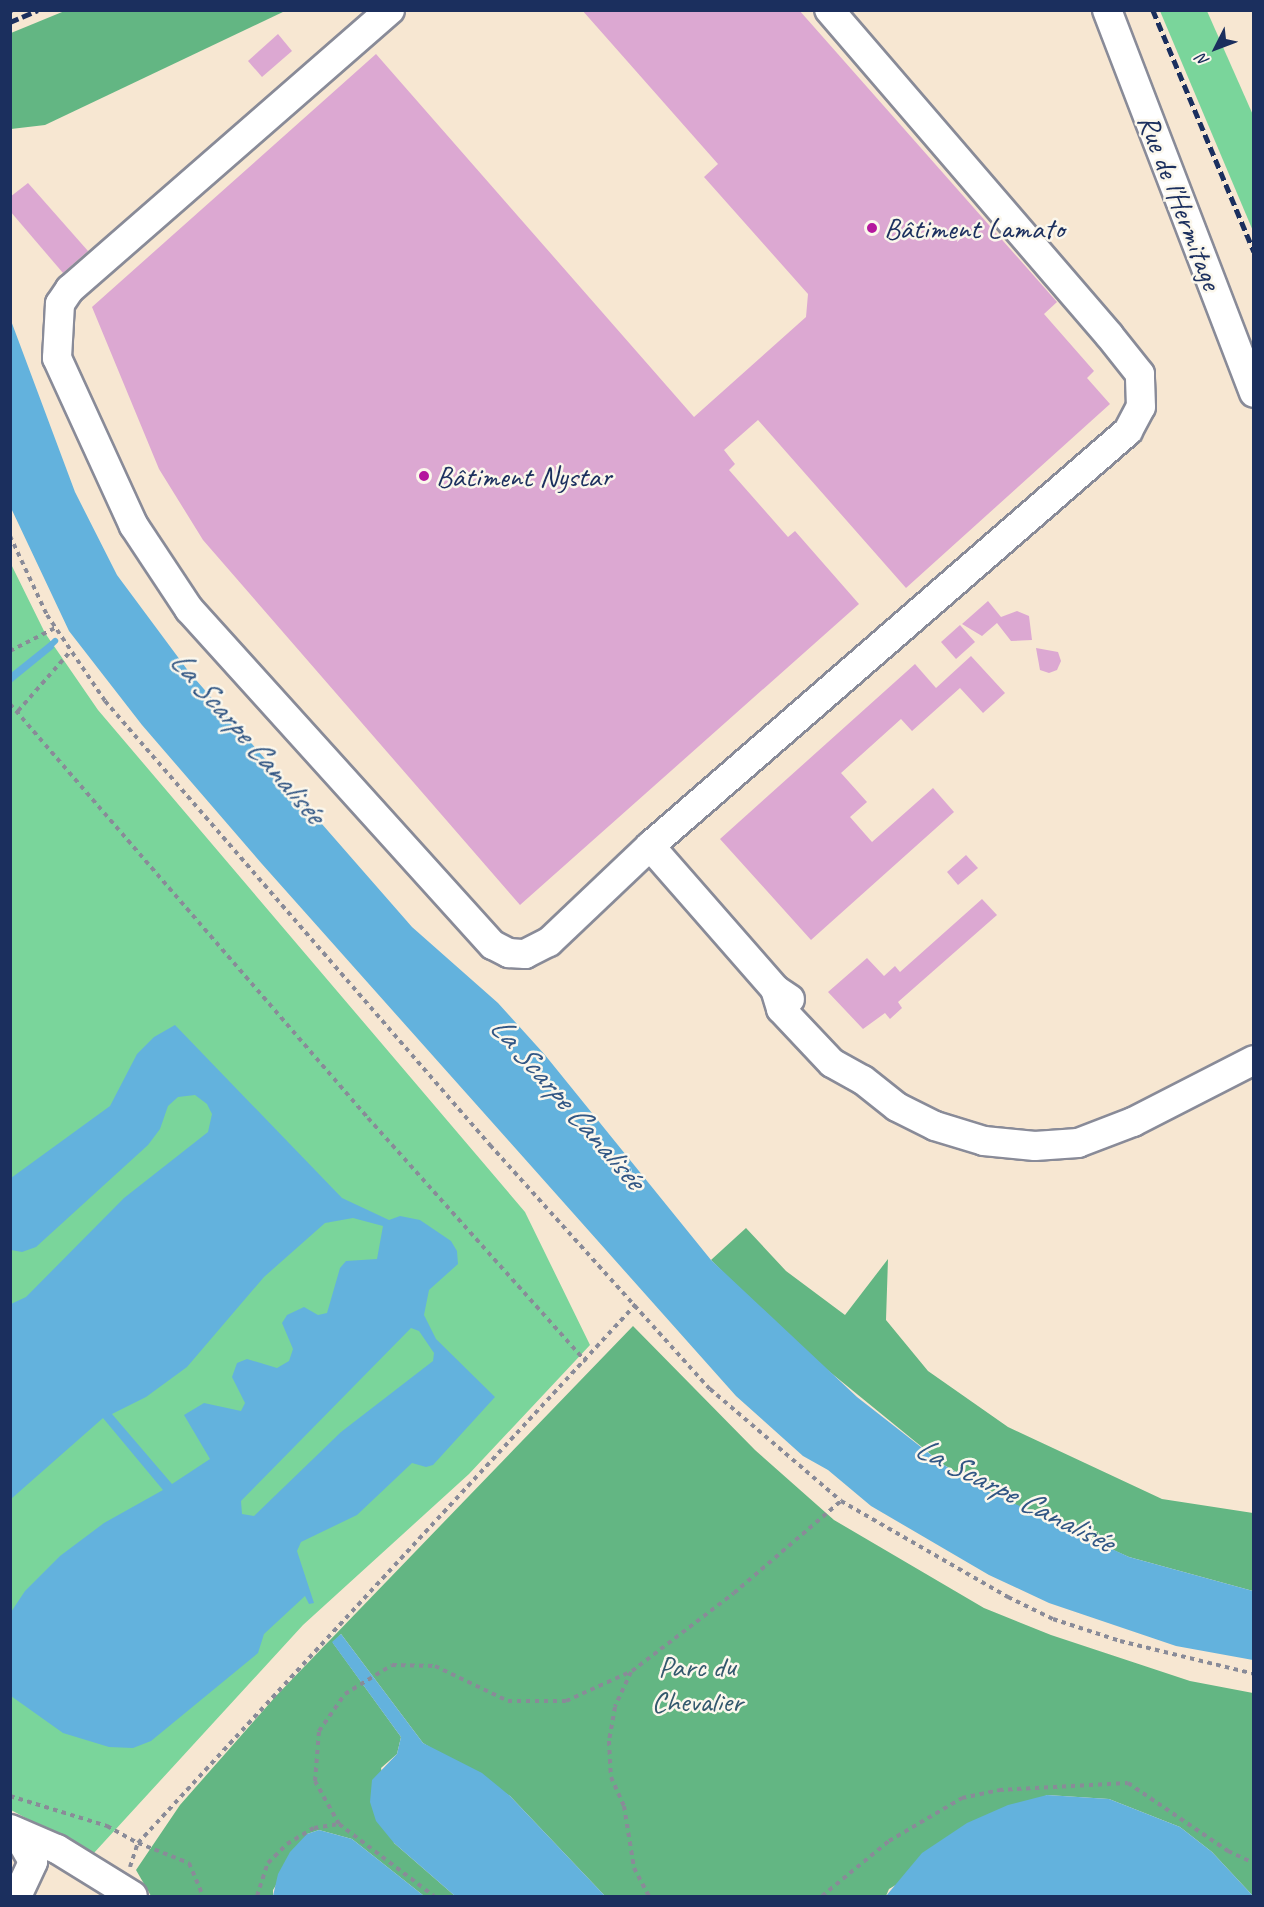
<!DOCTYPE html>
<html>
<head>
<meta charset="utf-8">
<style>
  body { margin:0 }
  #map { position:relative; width:1264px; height:1907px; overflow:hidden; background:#f7e7d2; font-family:Caveat,sans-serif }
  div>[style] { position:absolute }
  .green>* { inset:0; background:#7ad59b }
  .forest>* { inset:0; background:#63b683 }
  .water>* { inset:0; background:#63b2dd }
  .stream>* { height:6px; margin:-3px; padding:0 3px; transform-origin:3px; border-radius:3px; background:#63b2dd }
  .building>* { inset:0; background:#dca8d2 }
  .path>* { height:4px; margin-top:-2px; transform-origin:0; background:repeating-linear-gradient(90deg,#898b98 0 4.5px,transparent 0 9px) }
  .roads { filter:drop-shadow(2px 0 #898b98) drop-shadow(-2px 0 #898b98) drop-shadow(0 2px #898b98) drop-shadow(0 -2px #898b98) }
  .minor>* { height:28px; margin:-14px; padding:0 14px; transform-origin:14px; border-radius:14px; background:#fff }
  .rail>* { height:4.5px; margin-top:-2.25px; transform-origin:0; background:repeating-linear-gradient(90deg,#1b2f5e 0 9px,transparent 0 13.5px) }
  .dots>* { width:16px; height:16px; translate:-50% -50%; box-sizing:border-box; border:3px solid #fbf7ec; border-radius:50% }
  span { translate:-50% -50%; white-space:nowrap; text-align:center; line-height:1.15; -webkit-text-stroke:5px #fbf7ec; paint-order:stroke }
  .street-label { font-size:30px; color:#1b2f5e }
  .poi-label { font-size:30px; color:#1b2f5e }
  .left { translate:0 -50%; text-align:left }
  .park-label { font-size:30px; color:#33586d }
  .water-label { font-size:32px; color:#315684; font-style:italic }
  .frame { position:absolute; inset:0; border:12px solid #1b2f5e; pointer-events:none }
  .north { position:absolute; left:1186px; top:18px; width:60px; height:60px; -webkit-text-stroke:4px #fbf7ec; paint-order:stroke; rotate:228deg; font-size:16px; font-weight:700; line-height:24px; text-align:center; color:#1b2f5e }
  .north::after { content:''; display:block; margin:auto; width:21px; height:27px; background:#1b2f5e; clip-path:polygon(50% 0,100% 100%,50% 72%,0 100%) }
</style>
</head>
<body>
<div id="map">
  <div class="green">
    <i style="clip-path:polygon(1160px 11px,1207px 11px,1253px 115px,1253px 231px)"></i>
    <i style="clip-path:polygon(10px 562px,45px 633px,98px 710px,525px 1212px,590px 1345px,469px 1474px,303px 1625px,93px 1854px,11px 1810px)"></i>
  </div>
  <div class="forest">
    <i style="clip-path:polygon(67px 10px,285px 10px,285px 11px,45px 125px,11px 129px,11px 33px)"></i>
    <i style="clip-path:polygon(746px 1228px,786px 1271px,845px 1315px,888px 1259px,886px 1320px,928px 1371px,1008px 1427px,1162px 1499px,1253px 1513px,1253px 1591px,1129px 1557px,1034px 1515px,944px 1465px,798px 1346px,711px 1260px)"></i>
    <i style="clip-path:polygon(633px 1326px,755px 1450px,834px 1520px,984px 1608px,1051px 1635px,1190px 1681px,1253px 1693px,1253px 1896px,1212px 1852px,1180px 1827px,1109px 1799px,1047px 1795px,889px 1889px,886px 1896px,605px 1896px,510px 1796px,423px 1743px,341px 1634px,333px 1643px,401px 1737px,397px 1754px,381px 1768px,394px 1843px,455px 1896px,424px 1896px,352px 1839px,319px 1830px,307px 1834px,273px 1890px,273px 1896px,151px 1896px,136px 1870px,180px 1805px,276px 1696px)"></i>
  </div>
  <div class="water">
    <i style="clip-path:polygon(10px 318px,75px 492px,117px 575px,189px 672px,412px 927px,498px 1003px,545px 1055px,711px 1260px,857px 1397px,944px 1465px,983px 1489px,1129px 1557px,1253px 1591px,1253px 1660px,1176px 1646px,1049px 1603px,989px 1575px,871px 1506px,828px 1470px,803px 1456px,736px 1396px,262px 864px,142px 725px,69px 631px,11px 508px)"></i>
    <i style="clip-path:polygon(51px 641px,54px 648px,11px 683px,11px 673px)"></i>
    <i style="clip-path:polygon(evenodd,175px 1025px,342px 1198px,389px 1220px,400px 1216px,420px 1220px,451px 1241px,457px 1251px,458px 1264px,429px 1290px,424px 1315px,436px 1339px,495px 1397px,433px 1465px,426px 1467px,412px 1463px,357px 1515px,301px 1542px,297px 1551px,314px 1603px,309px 1604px,305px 1596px,264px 1634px,258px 1653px,151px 1741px,133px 1748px,109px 1747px,63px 1733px,11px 1696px,11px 1612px,25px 1591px,60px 1556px,104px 1523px,163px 1490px,103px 1418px,11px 1499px,11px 1304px,26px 1297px,124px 1198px,208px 1132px,212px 1114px,207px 1104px,195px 1095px,178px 1097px,168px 1106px,160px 1129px,148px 1145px,36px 1247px,22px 1252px,11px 1250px,11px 1178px,110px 1106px,137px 1054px,154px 1037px,175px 1025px,353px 1218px,383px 1226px,377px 1259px,346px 1261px,340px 1268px,327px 1313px,318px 1315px,304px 1307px,287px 1315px,282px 1323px,293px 1349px,289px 1361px,277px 1368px,247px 1359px,237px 1363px,232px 1377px,245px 1403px,241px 1411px,204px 1403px,184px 1415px,210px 1459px,172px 1484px,112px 1414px,146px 1397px,187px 1367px,264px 1277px,325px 1223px,353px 1218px,175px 1025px,411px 1328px,419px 1331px,434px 1353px,433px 1361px,341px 1432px,254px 1516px,242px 1514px,241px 1501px,411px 1328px)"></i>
    <i style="clip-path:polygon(341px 1634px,423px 1743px,482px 1773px,510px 1796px,605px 1896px,455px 1896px,394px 1843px,376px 1821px,370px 1802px,372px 1780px,397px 1754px,401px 1737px,332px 1642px)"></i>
    <i style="clip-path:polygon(1047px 1795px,1109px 1799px,1180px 1827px,1212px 1852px,1253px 1896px,886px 1896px,922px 1853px,967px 1823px,1008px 1805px)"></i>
    <i style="clip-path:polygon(319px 1830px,352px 1839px,424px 1896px,273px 1896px,278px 1874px,290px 1852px,307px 1834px)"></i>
  </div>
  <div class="stream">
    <i style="left:46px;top:650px;width:13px;rotate:-45deg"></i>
  </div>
  <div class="building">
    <i style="clip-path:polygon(582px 10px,799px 10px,1057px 302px,1044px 314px,1094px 371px,1087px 378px,1110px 404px,906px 588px,758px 420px,724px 450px,735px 464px,729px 470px,788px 537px,795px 531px,859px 604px,520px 905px,203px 540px,159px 469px,92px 307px,376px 54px,694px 417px,806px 317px,808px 294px,704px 177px,718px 164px)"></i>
    <i style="clip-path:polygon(278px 34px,292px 51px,262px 77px,248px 61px)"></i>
    <i style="clip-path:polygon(28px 183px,88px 251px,63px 273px,10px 211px,10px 197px)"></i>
    <i style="clip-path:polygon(988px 601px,1001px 617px,1017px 611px,1029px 616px,1032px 640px,1011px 641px,997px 623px,982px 636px,962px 624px)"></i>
    <i style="clip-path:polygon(960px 625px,975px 642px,956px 659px,941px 642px)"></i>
    <i style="clip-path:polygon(1036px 648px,1058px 652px,1061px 661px,1057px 670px,1049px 673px,1040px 670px)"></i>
    <i style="clip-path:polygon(971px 656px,1005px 693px,983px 713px,960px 688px,912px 731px,901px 719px,841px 773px,867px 802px,850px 817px,872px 842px,933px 788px,954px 812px,811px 940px,720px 839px,915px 664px,936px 688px)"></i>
    <i style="clip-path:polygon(966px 855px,978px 868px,958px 885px,947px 872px)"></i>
    <i style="clip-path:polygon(982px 899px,997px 915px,898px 1002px,902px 1008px,890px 1019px,885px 1013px,863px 1029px,828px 992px,867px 958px,884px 976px,895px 966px,900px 972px)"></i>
  </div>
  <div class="path">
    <i style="left:10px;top:536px;width:87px;rotate:64.9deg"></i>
    <i style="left:47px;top:615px;width:104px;rotate:56deg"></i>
    <i style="left:105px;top:701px;width:588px;rotate:49.07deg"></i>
    <i style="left:490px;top:1145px;width:329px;rotate:48deg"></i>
    <i style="left:710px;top:1389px;width:172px;rotate:40.5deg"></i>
    <i style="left:841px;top:1501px;width:193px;rotate:29.9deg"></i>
    <i style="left:1008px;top:1597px;width:50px;rotate:26.1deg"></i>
    <i style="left:1053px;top:1619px;width:71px;rotate:18.2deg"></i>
    <i style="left:1120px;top:1641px;width:138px;rotate:13.8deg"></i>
    <i style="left:10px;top:651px;width:51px;rotate:-27.1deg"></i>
    <i style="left:10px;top:704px;width:547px;rotate:49.15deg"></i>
    <i style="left:368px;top:1118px;width:327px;rotate:48.2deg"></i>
    <i style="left:18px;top:711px;width:77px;rotate:-48.7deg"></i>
    <i style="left:631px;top:1672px;width:38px;rotate:115deg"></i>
    <i style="left:615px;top:1707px;width:35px;rotate:100deg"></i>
    <i style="left:609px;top:1741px;width:36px;rotate:87deg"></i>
    <i style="left:611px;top:1777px;width:32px;rotate:66deg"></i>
    <i style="left:624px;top:1806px;width:63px;rotate:80.8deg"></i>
    <i style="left:634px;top:1868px;width:32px;rotate:62deg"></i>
    <i style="left:10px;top:1796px;width:102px;rotate:17.2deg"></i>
    <i style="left:107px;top:1826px;width:35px;rotate:29deg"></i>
    <i style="left:138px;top:1843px;width:55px;rotate:21.4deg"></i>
    <i style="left:189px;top:1863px;width:36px;rotate:67deg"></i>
    <i style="left:339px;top:1824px;width:119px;rotate:37.2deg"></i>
    <i style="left:130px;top:1867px;width:25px;rotate:-72deg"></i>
    <i style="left:138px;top:1843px;width:734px;rotate:-47.26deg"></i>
    <i style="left:257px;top:1896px;width:35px;rotate:-72deg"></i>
    <i style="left:268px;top:1863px;width:27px;rotate:-45deg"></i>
    <i style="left:287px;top:1844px;width:31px;rotate:-31deg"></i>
    <i style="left:314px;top:1828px;width:25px;rotate:-9deg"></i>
    <i style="left:339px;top:1824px;width:49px;rotate:-119.2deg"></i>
    <i style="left:315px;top:1781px;width:50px;rotate:-85.4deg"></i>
    <i style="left:319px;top:1731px;width:45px;rotate:-54.9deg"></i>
    <i style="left:345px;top:1694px;width:55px;rotate:-31.7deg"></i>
    <i style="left:392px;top:1665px;width:43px;rotate:1.3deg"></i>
    <i style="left:435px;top:1666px;width:81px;rotate:25.6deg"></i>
    <i style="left:508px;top:1701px;width:58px"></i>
    <i style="left:566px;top:1701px;width:72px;rotate:-24.4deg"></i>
    <i style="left:632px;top:1671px;width:128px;rotate:-37.4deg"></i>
    <i style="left:734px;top:1593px;width:141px;rotate:-40.7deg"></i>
    <i style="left:822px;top:1896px;width:87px;rotate:-39.4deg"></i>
    <i style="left:889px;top:1841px;width:85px;rotate:-30.5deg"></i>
    <i style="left:962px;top:1798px;width:38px;rotate:-12deg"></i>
    <i style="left:999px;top:1790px;width:129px;rotate:-3.1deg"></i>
    <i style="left:1128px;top:1783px;width:121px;rotate:34.2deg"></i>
    <i style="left:1228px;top:1851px;width:29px;rotate:25deg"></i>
  </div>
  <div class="roads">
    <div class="minor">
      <i style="left:390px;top:10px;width:425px;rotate:138.9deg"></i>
      <i style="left:70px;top:289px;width:18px;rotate:124deg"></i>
      <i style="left:60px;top:304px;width:54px;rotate:93.2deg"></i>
      <i style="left:57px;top:358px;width:185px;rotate:65.4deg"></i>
      <i style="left:134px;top:526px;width:100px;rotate:56.5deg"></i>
      <i style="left:189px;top:609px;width:453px;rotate:47.9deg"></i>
      <i style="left:493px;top:945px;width:18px;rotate:27deg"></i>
      <i style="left:509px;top:953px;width:16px;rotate:4deg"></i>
      <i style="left:525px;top:954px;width:27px;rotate:-27deg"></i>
      <i style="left:549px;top:942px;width:139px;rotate:-43.5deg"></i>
      <i style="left:650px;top:846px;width:633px;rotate:-40.96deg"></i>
      <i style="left:1128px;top:431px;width:27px;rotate:-62deg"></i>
      <i style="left:1141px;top:407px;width:33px;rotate:-92deg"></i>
      <i style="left:1140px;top:374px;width:50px;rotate:-128.5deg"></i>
      <i style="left:1109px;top:335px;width:429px;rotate:-130.7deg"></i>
      <i style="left:1107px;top:10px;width:410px;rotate:69deg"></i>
      <i style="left:650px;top:846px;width:190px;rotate:48.8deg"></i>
      <i style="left:775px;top:989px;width:18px;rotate:34deg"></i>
      <i style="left:775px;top:989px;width:21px;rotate:73deg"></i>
      <i style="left:781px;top:1009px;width:74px;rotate:46.6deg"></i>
      <i style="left:832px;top:1063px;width:35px;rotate:29deg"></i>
      <i style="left:863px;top:1080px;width:43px;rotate:38.5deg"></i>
      <i style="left:897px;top:1107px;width:42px;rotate:26.6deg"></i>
      <i style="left:935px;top:1126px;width:51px;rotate:17deg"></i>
      <i style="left:984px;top:1141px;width:51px;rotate:5.6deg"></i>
      <i style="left:1035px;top:1146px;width:43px;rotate:-4deg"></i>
      <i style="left:1078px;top:1143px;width:59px;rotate:-20.9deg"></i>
      <i style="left:1133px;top:1122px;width:136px;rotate:-27.1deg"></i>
      <i style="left:10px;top:1829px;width:51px;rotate:23.1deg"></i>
      <i style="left:57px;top:1849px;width:89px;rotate:31.7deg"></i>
      <i style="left:16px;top:1832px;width:34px;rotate:60deg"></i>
      <i style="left:33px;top:1862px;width:38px;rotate:115deg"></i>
    </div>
  </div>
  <div class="rail">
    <i style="left:1153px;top:10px;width:262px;rotate:67.3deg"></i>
    <i style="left:10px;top:11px;width:1px;rotate:-45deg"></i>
    <i style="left:10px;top:22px;width:30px;rotate:-23deg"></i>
  </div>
  <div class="dots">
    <i style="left:872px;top:228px;background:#b5179e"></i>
    <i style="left:424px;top:476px;background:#b5179e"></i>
  </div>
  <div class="street-label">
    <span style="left:1180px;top:202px;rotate:69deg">Rue de l'Hermitage</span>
  </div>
  <div class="poi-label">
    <span class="left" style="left:884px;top:228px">Bâtiment Lamato</span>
    <span class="left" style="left:436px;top:476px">Bâtiment Nystar</span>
  </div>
  <div class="park-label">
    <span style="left:697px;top:1683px">Parc du<br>Chevalier</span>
  </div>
  <div class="water-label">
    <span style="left:247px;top:737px;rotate:49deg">La Scarpe Canalisée</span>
    <span style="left:567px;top:1103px;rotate:49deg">La Scarpe Canalisée</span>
    <span style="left:1014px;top:1495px;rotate:27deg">La Scarpe Canalisée</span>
  </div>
  <div class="frame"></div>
  <div class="north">N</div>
</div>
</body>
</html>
